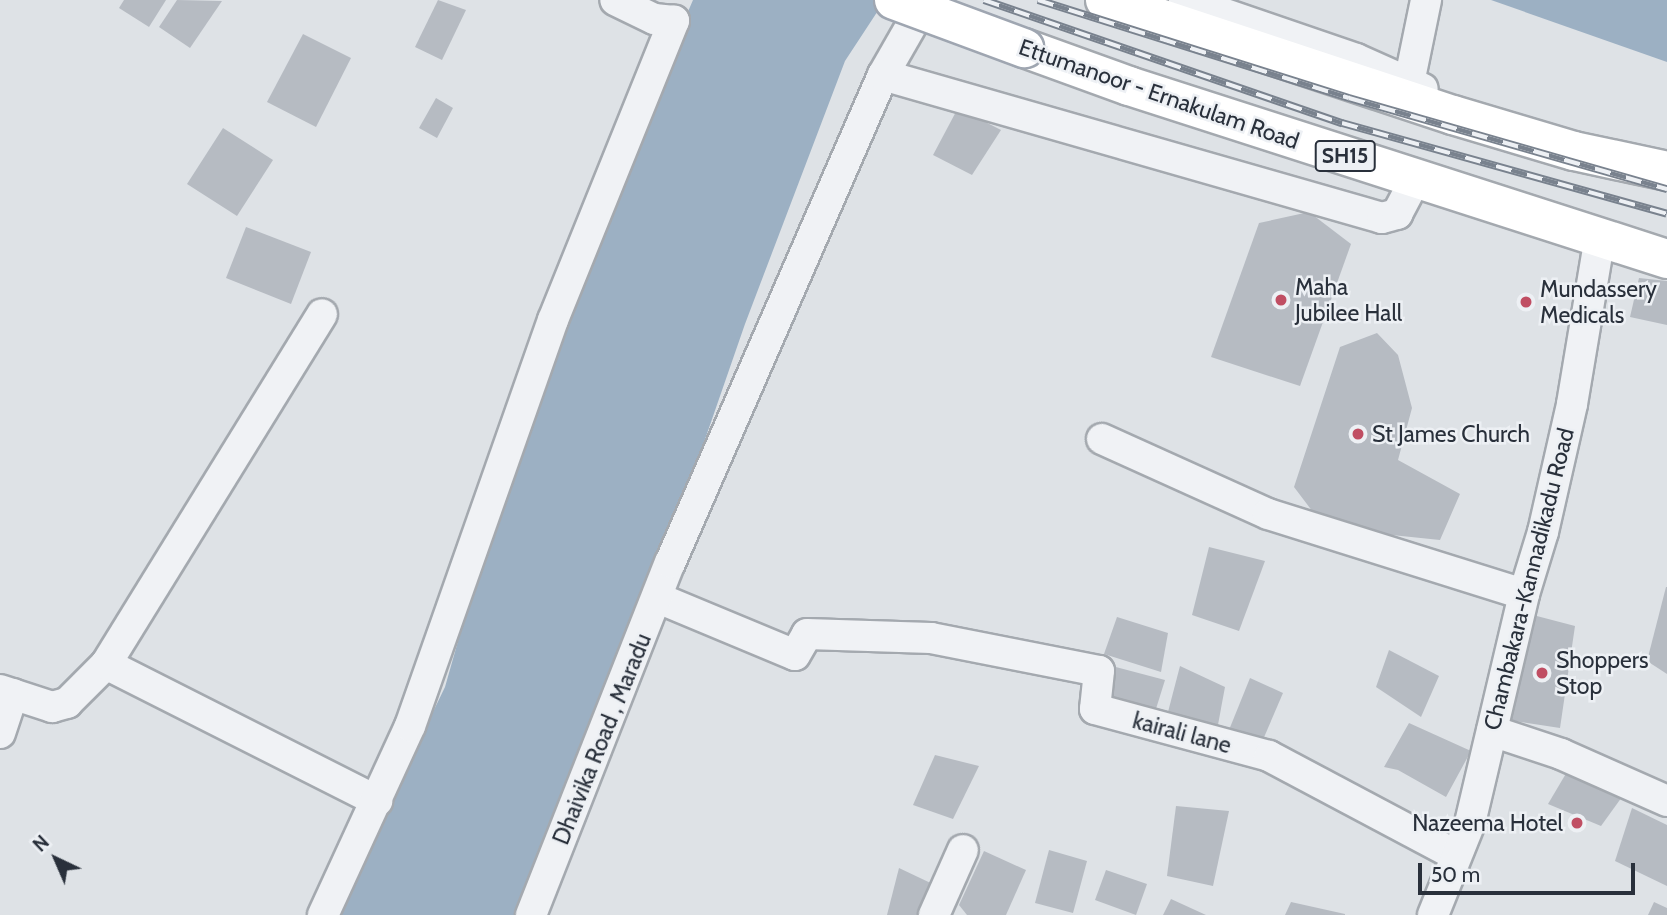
<!DOCTYPE html>
<html>
<head>
<meta charset="utf-8">
<style>
  body { margin:0 }
  #map { position:relative; width:1667px; height:915px; overflow:hidden; background:#dee2e6; font-family:Cabin,sans-serif }
  div>[style] { position:absolute }
  .water>* { inset:0; background:#9cb0c3 }
  .building>* { inset:0; background:#b6bbc2 }
  .roads { filter:drop-shadow(2px 0 #a4a9af) drop-shadow(-2px 0 #a4a9af) drop-shadow(0 2px #a4a9af) drop-shadow(0 -2px #a4a9af) }
  .minor>* { height:30px; margin:-15px; padding:0 15px; transform-origin:15px; border-radius:15px; background:#f0f2f5 }
  .primary>* { height:38px; margin:-19px; padding:0 19px; transform-origin:19px; border-radius:19px; background:#fff }
  .rail>* { height:8px; margin-top:-4px; transform-origin:0; background:repeating-linear-gradient(90deg,#edf0f4 0 16px,#79828e 0 32px); box-sizing:border-box; border-block:2px solid #79828e }
  .bridges { filter:drop-shadow(2px 0 #9fa6b1) drop-shadow(-2px 0 #9fa6b1) drop-shadow(0 2px #9fa6b1) drop-shadow(0 -2px #9fa6b1) }
  .primary-bridge>* { height:38px; margin:-19px; padding:0 19px; transform-origin:19px; border-radius:19px; background:#fff }
  .dots>* { width:19px; height:19px; translate:-50% -50%; box-sizing:border-box; border:4px solid #edf0f4; border-radius:50% }
  span { translate:-50% -50%; white-space:nowrap; text-align:center; line-height:1.15; -webkit-text-stroke:5px #edf0f4; paint-order:stroke }
  .shield-label span { padding:2px 5px; background:#edf0f4; border:2px solid; border-radius:5px; -webkit-text-stroke-width:0 }
  .shield-label { font-size:21px; color:#29303b; font-weight:700 }
  .street-label { font-size:23px; color:#29303b }
  .poi-label { font-size:23px; color:#29303b }
  .left { translate:0 -50%; text-align:left }
  .right { translate:-100% -50%; text-align:right }
  .north { position:absolute; left:21px; top:824px; width:70px; height:70px; -webkit-text-stroke:5px #edf0f4; paint-order:stroke; rotate:316deg; font-size:19px; font-weight:700; line-height:28px; text-align:center; color:#29303b }
  .north::after { content:''; display:block; margin:auto; width:24px; height:32px; background:#29303b; clip-path:polygon(50% 0,100% 100%,50% 72%,0 100%) }
  .scale { position:absolute; left:1418px; top:863px; width:217px; height:32px; box-sizing:border-box; border:4px solid #29303b; border-top:0; padding-left:9px; font-size:21px; line-height:24px; white-space:nowrap; color:#29303b; -webkit-text-stroke:5px #edf0f4; paint-order:stroke }
</style>
</head>
<body>
<div id="map">
  <div class="water">
    <i style="clip-path:polygon(693px 0,885px 0,845px 61px,745px 324px,659px 572px,524px 915px,335px 915px,445px 687px,503px 483px,623px 162px)"></i>
    <i style="clip-path:polygon(1491px 0,1667px 0,1667px 62px)"></i>
  </div>
  <div class="building">
    <i style="clip-path:polygon(124px 0,166px 0,149px 27px,119px 8px)"></i>
    <i style="clip-path:polygon(177px 0,222px 1px,190px 48px,159px 27px)"></i>
    <i style="clip-path:polygon(438px 0,466px 10px,442px 60px,415px 47px)"></i>
    <i style="clip-path:polygon(303px 34px,351px 58px,316px 127px,267px 102px)"></i>
    <i style="clip-path:polygon(436px 98px,453px 108px,437px 138px,419px 128px)"></i>
    <i style="clip-path:polygon(958px 108px,1001px 130px,972px 175px,933px 155px)"></i>
    <i style="clip-path:polygon(223px 128px,273px 160px,237px 216px,187px 184px)"></i>
    <i style="clip-path:polygon(1309px 212px,1351px 244px,1300px 386px,1211px 357px,1259px 223px)"></i>
    <i style="clip-path:polygon(246px 227px,311px 252px,291px 304px,226px 278px)"></i>
    <i style="clip-path:polygon(1639px 278px,1667px 281px,1667px 325px,1630px 317px)"></i>
    <i style="clip-path:polygon(1377px 333px,1398px 355px,1412px 408px,1398px 460px,1460px 494px,1440px 540px,1363px 532px,1319px 520px,1294px 487px,1340px 347px)"></i>
    <i style="clip-path:polygon(1209px 547px,1265px 561px,1239px 631px,1192px 615px)"></i>
    <i style="clip-path:polygon(1666px 587px,1667px 587px,1667px 674px,1647px 661px)"></i>
    <i style="clip-path:polygon(1533px 615px,1575px 626px,1560px 728px,1501px 719px)"></i>
    <i style="clip-path:polygon(1117px 617px,1168px 633px,1161px 672px,1104px 654px)"></i>
    <i style="clip-path:polygon(1389px 650px,1439px 676px,1421px 717px,1376px 687px)"></i>
    <i style="clip-path:polygon(1112px 666px,1165px 680px,1155px 712px,1106px 695px)"></i>
    <i style="clip-path:polygon(1180px 666px,1225px 687px,1217px 730px,1168px 712px)"></i>
    <i style="clip-path:polygon(1250px 678px,1283px 693px,1262px 742px,1229px 730px)"></i>
    <i style="clip-path:polygon(1409px 723px,1471px 751px,1446px 797px,1398px 770px,1384px 767px)"></i>
    <i style="clip-path:polygon(935px 755px,979px 766px,953px 819px,913px 805px)"></i>
    <i style="clip-path:polygon(1574px 760px,1627px 790px,1601px 826px,1548px 804px)"></i>
    <i style="clip-path:polygon(1176px 806px,1229px 811px,1213px 886px,1167px 876px)"></i>
    <i style="clip-path:polygon(1632px 808px,1667px 825px,1667px 886px,1615px 861px)"></i>
    <i style="clip-path:polygon(1049px 850px,1087px 861px,1073px 913px,1035px 903px)"></i>
    <i style="clip-path:polygon(984px 851px,1026px 870px,1006px 915px,967px 915px,959px 905px)"></i>
    <i style="clip-path:polygon(899px 868px,939px 887px,922px 915px,887px 915px)"></i>
    <i style="clip-path:polygon(1106px 870px,1147px 884px,1136px 915px,1095px 900px)"></i>
    <i style="clip-path:polygon(1171px 899px,1206px 915px,1163px 915px)"></i>
    <i style="clip-path:polygon(1291px 902px,1345px 914px,1345px 915px,1285px 915px)"></i>
    <i style="clip-path:polygon(1654px 902px,1667px 908px,1667px 915px,1648px 915px)"></i>
  </div>
  <div class="roads">
    <div class="minor">
      <i style="left:1184px;top:0;width:182px;rotate:18.9deg"></i>
      <i style="left:1356px;top:59px;width:73px;rotate:24.1deg"></i>
      <i style="left:883px;top:75px;width:86px;rotate:-60.2deg"></i>
      <i style="left:1409px;top:83px;width:85px;rotate:-78.4deg"></i>
      <i style="left:1102px;top:439px;width:182px;rotate:24.3deg"></i>
      <i style="left:1268px;top:514px;width:268px;rotate:17.4deg"></i>
      <i style="left:658px;top:598px;width:148px;rotate:22.6deg"></i>
      <i style="left:795px;top:655px;width:24px;rotate:-60deg"></i>
      <i style="left:807px;top:634px;width:124px;rotate:1.8deg"></i>
      <i style="left:931px;top:638px;width:171px;rotate:11.1deg"></i>
      <i style="left:1099px;top:671px;width:38px;rotate:96deg"></i>
      <i style="left:1095px;top:709px;width:180px;rotate:15.1deg"></i>
      <i style="left:1269px;top:756px;width:211px;rotate:28deg"></i>
      <i style="left:106px;top:664px;width:411px;rotate:-58.3deg"></i>
      <i style="left:0;top:690px;width:55px;rotate:18.1deg"></i>
      <i style="left:52px;top:707px;width:16px;rotate:-15deg"></i>
      <i style="left:67px;top:703px;width:55px;rotate:-45deg"></i>
      <i style="left:106px;top:664px;width:304px;rotate:26.8deg"></i>
      <i style="left:1492px;top:731px;width:73px;rotate:18.4deg"></i>
      <i style="left:1561px;top:754px;width:116px;rotate:23.9deg"></i>
      <i style="left:0;top:733px;width:41px;rotate:-71.6deg"></i>
      <i style="left:323px;top:915px;width:208px;rotate:-65.3deg"></i>
      <i style="left:410px;top:726px;width:430px;rotate:-70.6deg"></i>
      <i style="left:553px;top:320px;width:323px;rotate:-68deg"></i>
      <i style="left:674px;top:21px;width:20px;rotate:-174deg"></i>
      <i style="left:654px;top:19px;width:43px;rotate:-154deg"></i>
      <i style="left:531px;top:915px;width:378px;rotate:-68.5deg"></i>
      <i style="left:670px;top:563px;width:532px;rotate:-66.42deg"></i>
      <i style="left:883px;top:75px;width:519px;rotate:15.99deg"></i>
      <i style="left:1382px;top:218px;width:16px;rotate:-15deg"></i>
      <i style="left:1397px;top:214px;width:41px;rotate:-62.2deg"></i>
      <i style="left:934px;top:915px;width:71px;rotate:-66deg"></i>
      <i style="left:1433px;top:915px;width:99px;rotate:-68.1deg"></i>
      <i style="left:1470px;top:823px;width:235px;rotate:-76.7deg"></i>
      <i style="left:1524px;top:594px;width:65px;rotate:-73deg"></i>
      <i style="left:1543px;top:532px;width:131px;rotate:-77.2deg"></i>
      <i style="left:1572px;top:404px;width:169px;rotate:-80.5deg"></i>
    </div>
    <div class="primary">
      <i style="left:1105px;top:0;width:367px;rotate:18.3deg"></i>
      <i style="left:1453px;top:115px;width:126px;rotate:16.6deg"></i>
      <i style="left:1574px;top:151px;width:95px;rotate:12.1deg"></i>
      <i style="left:1024px;top:48px;width:112px;rotate:19.9deg"></i>
      <i style="left:1129px;top:86px;width:565px;rotate:17.83deg"></i>
    </div>
  </div>
  <div class="rail">
    <i style="left:984px;top:0;width:379px;rotate:19deg"></i>
    <i style="left:1342px;top:123px;width:337px;rotate:15.6deg"></i>
    <i style="left:1038px;top:0;width:326px;rotate:17.5deg"></i>
    <i style="left:1349px;top:98px;width:331px;rotate:16deg"></i>
  </div>
  <div class="bridges">
    <div class="primary-bridge">
      <i style="left:894px;top:0;width:139px;rotate:20.3deg"></i>
    </div>
  </div>
  <div class="dots">
    <i style="left:1281px;top:300px;background:#c04e63"></i>
    <i style="left:1526px;top:302px;background:#c04e63"></i>
    <i style="left:1358px;top:434px;background:#c04e63"></i>
    <i style="left:1542px;top:673px;background:#c04e63"></i>
    <i style="left:1577px;top:823px;background:#c04e63"></i>
  </div>
  <div class="shield-label">
    <span style="left:1345px;top:156px">SH15</span>
  </div>
  <div class="street-label">
    <span style="left:1159px;top:94px;rotate:19deg">Ettumanoor - Ernakulam Road</span>
    <span style="left:1529px;top:579px;rotate:-76deg">Chambakara-Kannadikadu Road</span>
    <span style="left:1182px;top:733px;rotate:15deg">kairali lane</span>
    <span style="left:602px;top:739px;rotate:-68deg">Dhaivika Road , Maradu</span>
  </div>
  <div class="poi-label">
    <span class="left" style="left:1295px;top:300px">Maha<br>Jubilee Hall</span>
    <span class="left" style="left:1540px;top:302px">Mundassery<br>Medicals</span>
    <span class="left" style="left:1372px;top:434px">St James Church</span>
    <span class="left" style="left:1556px;top:673px">Shoppers<br>Stop</span>
    <span class="right" style="left:1563px;top:823px">Nazeema Hotel</span>
  </div>
  <div class="north">N</div>
  <div class="scale">50 m</div>
</div>
</body>
</html>
